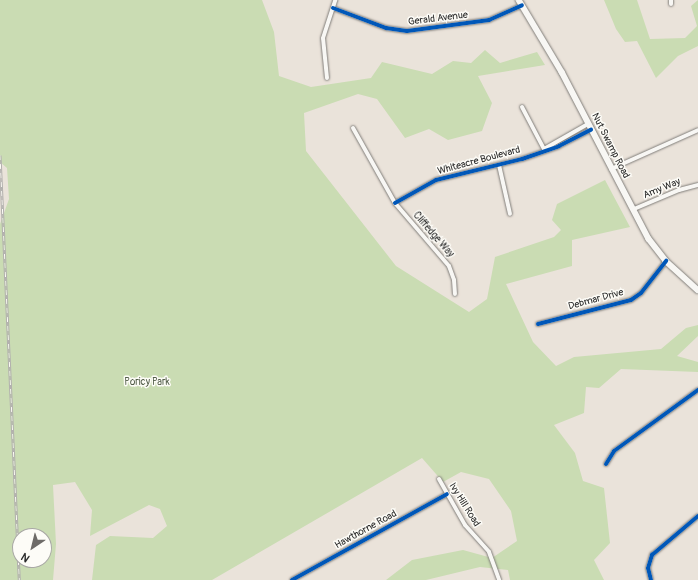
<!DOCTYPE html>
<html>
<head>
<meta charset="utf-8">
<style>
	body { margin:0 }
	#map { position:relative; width:698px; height:580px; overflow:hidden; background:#eae3da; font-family:Pangolin,sans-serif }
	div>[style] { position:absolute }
	.green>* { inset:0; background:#cadcb3 }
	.roads { filter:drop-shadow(0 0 1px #817e7a) drop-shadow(0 0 1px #817e7a) }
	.street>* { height:4px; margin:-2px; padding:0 2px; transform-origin:2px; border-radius:2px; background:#f8f7f4 }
	.secondary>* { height:5.5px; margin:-2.75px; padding:0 2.75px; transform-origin:2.75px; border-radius:2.75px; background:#f8f7f4 }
	.rail>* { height:3px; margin-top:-1.5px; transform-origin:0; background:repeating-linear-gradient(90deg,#fdfcf7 0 4.5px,#b2b0ae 0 9px); box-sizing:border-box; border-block:1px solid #b2b0ae }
	.cycleway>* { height:4px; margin:-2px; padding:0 2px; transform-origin:2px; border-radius:2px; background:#0057b8 }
	span { translate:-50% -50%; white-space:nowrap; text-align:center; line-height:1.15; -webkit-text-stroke:3px #fdfcf7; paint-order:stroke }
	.street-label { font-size:10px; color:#2b2b2b }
	.park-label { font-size:10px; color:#535e4a }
	.north { position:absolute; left:12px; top:528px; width:40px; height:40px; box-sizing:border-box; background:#fdfcf7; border:1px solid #a9a8a5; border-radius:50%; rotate:215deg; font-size:11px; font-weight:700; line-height:16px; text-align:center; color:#2b2b2b }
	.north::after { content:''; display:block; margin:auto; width:14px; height:18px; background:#6e6b68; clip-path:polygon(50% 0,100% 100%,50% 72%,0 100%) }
</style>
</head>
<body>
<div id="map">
	<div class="green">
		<div style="clip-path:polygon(evenodd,0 0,262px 0,274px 32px,279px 76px,311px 87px,371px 78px,382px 62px,432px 74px,453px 61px,471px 63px,485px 50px,500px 63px,537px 52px,545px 65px,478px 76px,492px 103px,482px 131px,448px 140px,429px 129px,405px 138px,377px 99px,358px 94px,304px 113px,306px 151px,396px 266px,469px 312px,487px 299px,495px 257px,554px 237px,561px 230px,552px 220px,557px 204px,605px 180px,630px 227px,572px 240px,572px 266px,506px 284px,533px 342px,556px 366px,574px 357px,661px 349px,686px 328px,698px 325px,698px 336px,677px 356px,698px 362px,698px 372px,621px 369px,599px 388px,586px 387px,584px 413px,554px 425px,575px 453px,583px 481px,604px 488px,610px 543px,594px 560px,604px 580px,510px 580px,508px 570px,480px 567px,426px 580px,386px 580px,412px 560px,463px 550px,492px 558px,517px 541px,511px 511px,489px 479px,461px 472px,443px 482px,422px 458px,212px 580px,92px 580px,96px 545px,110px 536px,153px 538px,167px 526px,160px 509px,149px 505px,90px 536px,92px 510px,75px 482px,53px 485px,56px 544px,53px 580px,0 580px,0 224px,9px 199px,7px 168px,0 162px,0 0,20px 536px,44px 536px,44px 560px,20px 560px,20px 536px)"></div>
		<div style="clip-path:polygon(604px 0,637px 0,650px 39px,685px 38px,697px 26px,691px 6px,698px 0,698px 46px,678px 56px,656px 78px,637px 41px,625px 42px,616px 29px)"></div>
	</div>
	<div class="roads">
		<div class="street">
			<div style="left:671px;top:0;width:4px;rotate:90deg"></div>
			<div style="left:333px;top:8px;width:57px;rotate:20.7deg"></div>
			<div style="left:386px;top:28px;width:21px;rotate:8deg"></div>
			<div style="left:407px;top:31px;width:83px;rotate:-7.6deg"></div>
			<div style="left:489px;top:20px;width:36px;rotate:-24deg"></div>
			<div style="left:327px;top:78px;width:40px;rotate:-95.7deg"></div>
			<div style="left:323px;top:38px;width:40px;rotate:-72deg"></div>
			<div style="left:522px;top:107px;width:47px;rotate:62.4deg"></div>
			<div style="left:353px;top:128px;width:86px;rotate:60.8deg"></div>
			<div style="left:395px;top:203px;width:83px;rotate:49.4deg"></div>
			<div style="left:449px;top:266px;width:15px;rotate:70deg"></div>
			<div style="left:454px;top:280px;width:14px;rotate:86deg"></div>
			<div style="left:544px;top:149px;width:51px;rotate:-29.6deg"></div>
			<div style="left:499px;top:165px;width:50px;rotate:77.3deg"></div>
			<div style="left:611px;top:169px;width:95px;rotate:-24.1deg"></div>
			<div style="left:395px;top:203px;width:47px;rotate:-29.3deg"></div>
			<div style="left:436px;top:180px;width:89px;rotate:-13.7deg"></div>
			<div style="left:522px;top:159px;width:39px;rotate:-19deg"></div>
			<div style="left:559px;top:146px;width:36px;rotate:-27deg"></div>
			<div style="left:634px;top:209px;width:49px;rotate:-22.9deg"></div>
			<div style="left:679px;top:190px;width:20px;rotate:-15deg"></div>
			<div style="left:538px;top:324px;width:96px;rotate:-14.5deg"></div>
			<div style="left:631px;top:300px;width:12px;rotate:-35deg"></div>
			<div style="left:641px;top:293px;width:41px;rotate:-52deg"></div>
			<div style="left:606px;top:464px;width:15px;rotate:-58deg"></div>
			<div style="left:614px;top:451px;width:104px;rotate:-36deg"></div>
			<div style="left:439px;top:479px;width:53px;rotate:60.5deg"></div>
			<div style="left:465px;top:525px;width:36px;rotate:48deg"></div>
			<div style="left:489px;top:552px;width:30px;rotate:70deg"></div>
			<div style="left:292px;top:580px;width:177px;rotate:-29deg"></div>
			<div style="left:651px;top:580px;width:12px;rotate:-104deg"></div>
			<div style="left:648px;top:568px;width:14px;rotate:-73deg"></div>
			<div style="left:652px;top:555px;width:60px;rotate:-40.3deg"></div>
		</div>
		<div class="secondary">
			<div style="left:519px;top:0;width:84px;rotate:59.2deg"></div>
			<div style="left:562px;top:72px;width:188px;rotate:62.5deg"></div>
			<div style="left:649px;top:239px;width:28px;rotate:52deg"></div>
			<div style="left:666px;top:261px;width:43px;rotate:42.2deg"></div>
		</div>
	</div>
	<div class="rail">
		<div style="left:0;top:155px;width:425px;rotate:87.4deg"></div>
	</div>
	<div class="cycleway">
		<div style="left:333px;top:8px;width:57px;rotate:20.7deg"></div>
		<div style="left:386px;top:28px;width:21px;rotate:8deg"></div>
		<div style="left:407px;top:31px;width:83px;rotate:-7.6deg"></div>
		<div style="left:489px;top:20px;width:36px;rotate:-24deg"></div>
		<div style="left:395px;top:203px;width:47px;rotate:-29.3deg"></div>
		<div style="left:436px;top:180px;width:89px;rotate:-13.7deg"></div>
		<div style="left:522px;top:159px;width:39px;rotate:-19deg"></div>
		<div style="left:559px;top:146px;width:36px;rotate:-27deg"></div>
		<div style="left:538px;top:324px;width:96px;rotate:-14.5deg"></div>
		<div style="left:631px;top:300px;width:12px;rotate:-35deg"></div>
		<div style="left:641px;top:293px;width:41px;rotate:-52deg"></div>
		<div style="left:606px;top:464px;width:15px;rotate:-58deg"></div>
		<div style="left:614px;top:451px;width:104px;rotate:-36deg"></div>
		<div style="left:292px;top:580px;width:177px;rotate:-29deg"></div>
		<div style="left:651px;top:580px;width:12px;rotate:-104deg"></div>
		<div style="left:648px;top:568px;width:14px;rotate:-73deg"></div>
		<div style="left:652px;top:555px;width:60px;rotate:-40.3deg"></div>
	</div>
	<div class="street-label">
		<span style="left:438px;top:19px;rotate:-7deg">Gerald Avenue</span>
		<span style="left:610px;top:146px;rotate:63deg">Nut Swamp Road</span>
		<span style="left:479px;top:161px;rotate:-15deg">Whiteacre Boulevard</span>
		<span style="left:662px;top:189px;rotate:-22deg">Amy Way</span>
		<span style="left:433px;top:235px;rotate:49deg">Cliffedge Way</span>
		<span style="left:596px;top:300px;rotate:-15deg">Debmar Drive</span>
		<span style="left:464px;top:505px;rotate:58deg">Ivy Hill Road</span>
		<span style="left:366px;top:530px;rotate:-29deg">Hawthorne Road</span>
	</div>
	<div class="park-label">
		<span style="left:147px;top:383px">Poricy Park</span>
	</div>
	<div class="north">N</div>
</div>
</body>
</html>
